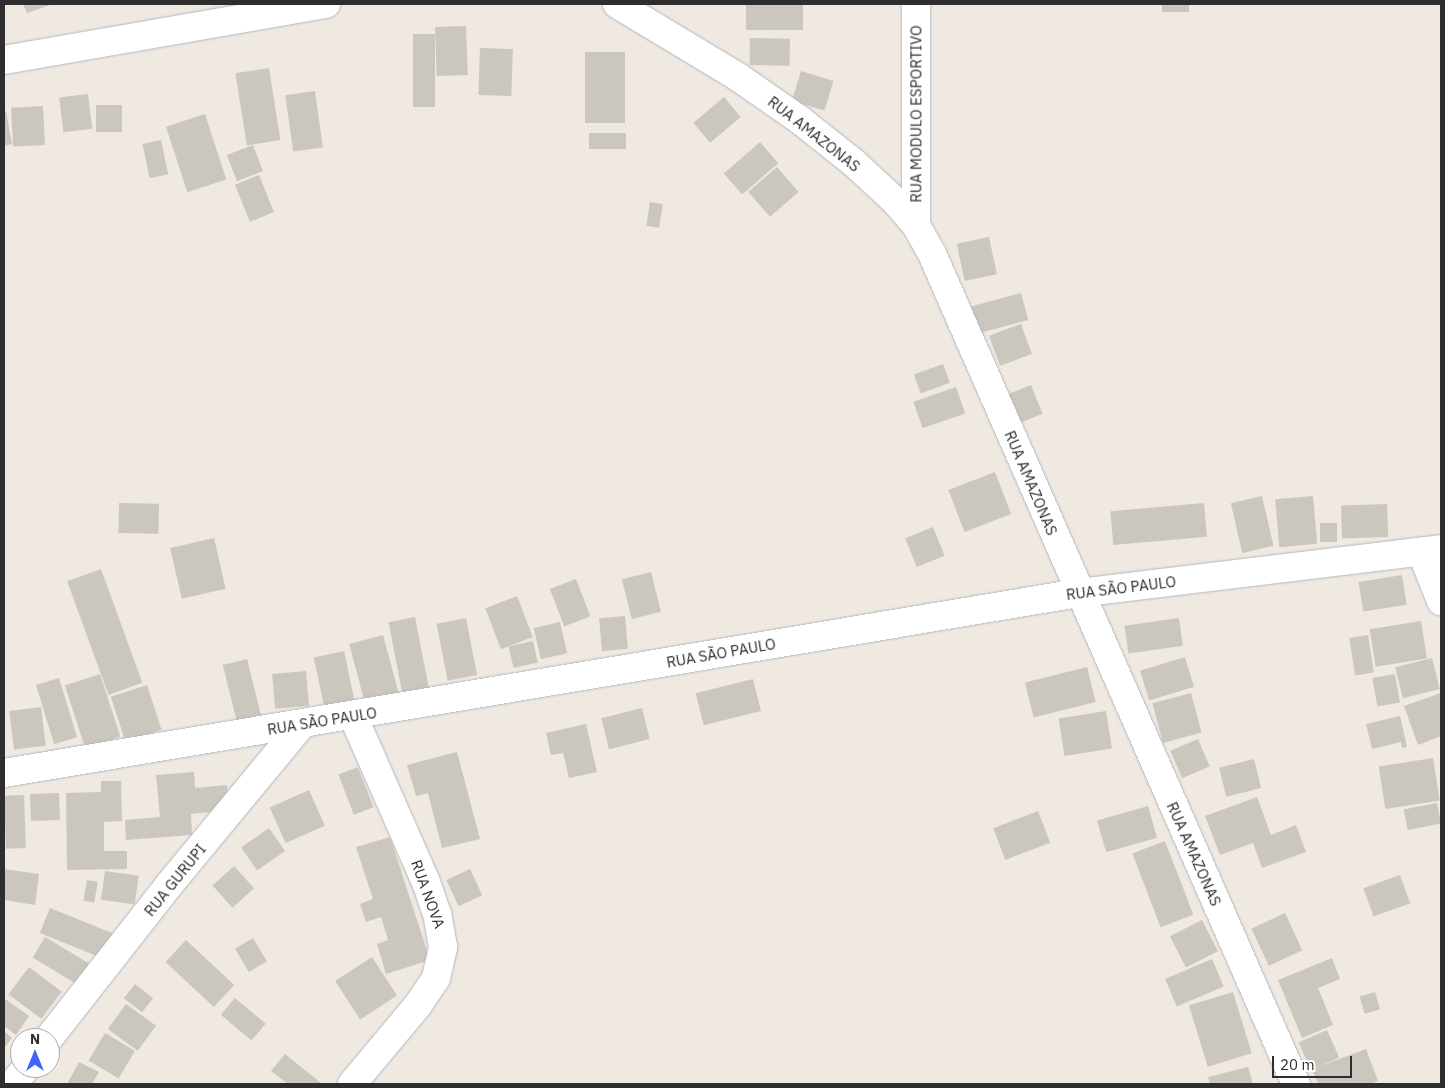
<!DOCTYPE html>
<html>
<head>
<meta charset="utf-8">
<style>
	body { margin:0 }
	#map { position:relative; width:1445px; height:1088px; overflow:hidden; background:#efe9e1; font-family:"IBM Plex Sans",sans-serif }
	div>[style] { position:absolute }
	.building>* { inset:0; background:#cbc7bf; transform-origin:0 0 }
	.roads { filter:drop-shadow(0 0 1px #b4b7c1) drop-shadow(0 0 1px #b4b7c1) }
	.minor>* { height:28px; margin:-14px; padding:0 14px; transform-origin:14px; border-radius:14px; background:#fff }
	span { translate:-50% -50%; white-space:nowrap; text-align:center; line-height:1.15; -webkit-text-stroke:5px #fff; paint-order:stroke }
	.street-label { font-size:15px; color:#2e2e2e }
	.frame { position:absolute; inset:0; border:5px solid #2e2e2e; pointer-events:none }
	.north { position:absolute; left:10px; top:1028px; width:50px; height:50px; box-sizing:border-box; background:#fff; border:1px solid #ababab; border-radius:50%; rotate:0deg; font-size:14px; font-weight:700; line-height:20px; text-align:center; color:#2e2e2e }
	.north::after { content:''; display:block; margin:auto; width:18px; height:22px; background:#4264fb; clip-path:polygon(50% 0,100% 100%,50% 72%,0 100%) }
	.scale { position:absolute; left:1272px; top:1056px; width:80px; height:22px; box-sizing:border-box; border:2px solid #2e2e2e; border-top:0; padding-left:6px; font-size:15px; line-height:18px; white-space:nowrap; color:#2e2e2e; -webkit-text-stroke:4px #fff; paint-order:stroke }
</style>
</head>
<body>
<div id="map">
	<div class="building">
		<div style="clip-path:polygon(23px 4px,53px 4px,27px 13px)"></div>
		<div style="left:746px;top:4px;width:57px;height:26px"></div>
		<div style="left:1162px;top:4px;width:27px;height:8px"></div>
		<div style="left:466px;top:26px;width:49px;height:31px;rotate:88deg"></div>
		<div style="left:413px;top:34px;width:22px;height:73px"></div>
		<div style="left:750px;top:38px;width:40px;height:27px;rotate:1deg"></div>
		<div style="left:480px;top:48px;width:33px;height:47px;rotate:2deg"></div>
		<div style="left:585px;top:52px;width:40px;height:71px"></div>
		<div style="left:269px;top:68px;width:73px;height:34px;rotate:81deg"></div>
		<div style="left:801px;top:71px;width:34px;height:31px;rotate:17deg"></div>
		<div style="left:315px;top:91px;width:57px;height:30px;rotate:82deg"></div>
		<div style="left:88px;top:94px;width:35px;height:29px;rotate:83deg"></div>
		<div style="left:724px;top:97px;width:26px;height:40px;rotate:50deg"></div>
		<div style="left:96px;top:105px;width:26px;height:27px"></div>
		<div style="left:43px;top:106px;width:39px;height:32px;rotate:87deg"></div>
		<div style="clip-path:polygon(4px 111px,6px 111px,12px 144px,4px 146px)"></div>
		<div style="left:205px;top:114px;width:69px;height:41px;rotate:72deg"></div>
		<div style="left:626px;top:133px;width:16px;height:37px;rotate:90deg"></div>
		<div style="left:161px;top:140px;width:35px;height:19px;rotate:78deg"></div>
		<div style="left:760px;top:142px;width:28px;height:48px;rotate:49deg"></div>
		<div style="left:253px;top:145px;width:28px;height:28px;rotate:69deg"></div>
		<div style="left:777px;top:167px;width:33px;height:38px;rotate:49deg"></div>
		<div style="left:259px;top:175px;width:40px;height:26px;rotate:68deg"></div>
		<div style="left:650px;top:202px;width:13px;height:24px;rotate:9deg"></div>
		<div style="left:989px;top:237px;width:38px;height:33px;rotate:78deg"></div>
		<div style="left:1021px;top:293px;width:28px;height:53px;rotate:75deg"></div>
		<div style="left:1021px;top:324px;width:32px;height:34px;rotate:70deg"></div>
		<div style="left:943px;top:364px;width:20px;height:31px;rotate:70deg"></div>
		<div style="left:1031px;top:385px;width:31px;height:25px;rotate:68deg"></div>
		<div style="left:956px;top:387px;width:28px;height:45px;rotate:71deg"></div>
		<div style="left:995px;top:472px;width:45px;height:50px;rotate:69deg"></div>
		<div style="left:1262px;top:496px;width:51px;height:32px;rotate:77deg"></div>
		<div style="left:1313px;top:496px;width:48px;height:38px;rotate:85deg"></div>
		<div style="left:119px;top:503px;width:40px;height:30px;rotate:1deg"></div>
		<div style="left:1204px;top:503px;width:34px;height:94px;rotate:85deg"></div>
		<div style="left:1387px;top:504px;width:33px;height:46px;rotate:88deg"></div>
		<div style="left:1320px;top:523px;width:17px;height:19px"></div>
		<div style="left:933px;top:527px;width:31px;height:30px;rotate:68deg"></div>
		<div style="left:214px;top:538px;width:52px;height:45px;rotate:77deg"></div>
		<div style="left:101px;top:569px;width:121px;height:36px;rotate:70deg"></div>
		<div style="left:651px;top:572px;width:41px;height:30px;rotate:76deg"></div>
		<div style="left:1402px;top:575px;width:30px;height:44px;rotate:81deg"></div>
		<div style="left:576px;top:579px;width:40px;height:28px;rotate:69deg"></div>
		<div style="left:517px;top:596px;width:44px;height:34px;rotate:69deg"></div>
		<div style="left:625px;top:616px;width:33px;height:26px;rotate:85deg"></div>
		<div style="left:415px;top:617px;width:76px;height:27px;rotate:79deg"></div>
		<div style="left:466px;top:618px;width:58px;height:30px;rotate:79deg"></div>
		<div style="left:1179px;top:618px;width:28px;height:55px;rotate:82deg"></div>
		<div style="left:1421px;top:621px;width:38px;height:52px;rotate:81deg"></div>
		<div style="left:560px;top:622px;width:32px;height:27px;rotate:77deg"></div>
		<div style="left:383px;top:635px;width:63px;height:35px;rotate:75deg"></div>
		<div style="left:1368px;top:635px;width:38px;height:19px;rotate:81deg"></div>
		<div style="left:533px;top:641px;width:22px;height:25px;rotate:77deg"></div>
		<div style="left:344px;top:651px;width:50px;height:31px;rotate:78deg"></div>
		<div style="left:1185px;top:657px;width:31px;height:47px;rotate:73deg"></div>
		<div style="left:1432px;top:658px;width:32px;height:38px;rotate:76deg"></div>
		<div style="left:247px;top:659px;width:58px;height:25px;rotate:76deg"></div>
		<div style="left:1087px;top:667px;width:36px;height:64px;rotate:76deg"></div>
		<div style="left:306px;top:671px;width:35px;height:34px;rotate:85deg"></div>
		<div style="left:100px;top:674px;width:66px;height:37px;rotate:72deg"></div>
		<div style="left:1395px;top:674px;width:29px;height:23px;rotate:80deg"></div>
		<div style="left:59px;top:678px;width:62px;height:24px;rotate:73deg"></div>
		<div style="left:753px;top:679px;width:33px;height:59px;rotate:76deg"></div>
		<div style="left:147px;top:685px;width:47px;height:38px;rotate:72deg"></div>
		<div style="left:1191px;top:693px;width:41px;height:40px;rotate:75deg"></div>
		<div style="clip-path:polygon(1441px 693px,1441px 736px,1418px 745px,1404px 706px)"></div>
		<div style="left:41px;top:707px;width:39px;height:32px;rotate:83deg"></div>
		<div style="left:642px;top:708px;width:32px;height:42px;rotate:76deg"></div>
		<div style="left:1106px;top:711px;width:38px;height:48px;rotate:81deg"></div>
		<div style="clip-path:polygon(1400px 716px,1407px 747px,1402px 748px,1401px 742px,1372px 749px,1366px 724px)"></div>
		<div style="clip-path:polygon(586px 724px,597px 772px,569px 778px,563px 753px,551px 755px,546px 733px)"></div>
		<div style="left:1198px;top:739px;width:30px;height:30px;rotate:67deg"></div>
		<div style="clip-path:polygon(457px 752px,480px 839px,442px 848px,428px 793px,416px 796px,407px 765px)"></div>
		<div style="left:1433px;top:758px;width:43px;height:55px;rotate:81deg"></div>
		<div style="left:1254px;top:759px;width:30px;height:36px;rotate:76deg"></div>
		<div style="left:358px;top:767px;width:43px;height:21px;rotate:69deg"></div>
		<div style="clip-path:polygon(194px 772px,195px 788px,227px 785px,229px 810px,191px 814px,192px 835px,126px 840px,125px 820px,160px 817px,156px 775px)"></div>
		<div style="clip-path:polygon(101px 781px,121px 781px,122px 821px,104px 822px,104px 851px,127px 851px,127px 869px,67px 870px,66px 793px,101px 792px)"></div>
		<div style="left:309px;top:790px;width:39px;height:43px;rotate:66deg"></div>
		<div style="left:59px;top:793px;width:27px;height:29px;rotate:88deg"></div>
		<div style="left:24px;top:795px;width:53px;height:20px;rotate:88deg"></div>
		<div style="clip-path:polygon(1257px 797px,1271px 835px,1296px 825px,1306px 852px,1262px 868px,1253px 843px,1220px 855px,1205px 816px)"></div>
		<div style="left:1437px;top:803px;width:21px;height:34px;rotate:79deg"></div>
		<div style="left:1148px;top:806px;width:33px;height:53px;rotate:74deg"></div>
		<div style="left:1038px;top:811px;width:34px;height:48px;rotate:69deg"></div>
		<div style="left:269px;top:828px;width:28px;height:34px;rotate:55deg"></div>
		<div style="clip-path:polygon(390px 837px,430px 960px,386px 974px,377px 944px,388px 940px,381px 917px,366px 922px,360px 904px,373px 899px,356px 847px)"></div>
		<div style="left:1165px;top:841px;width:79px;height:35px;rotate:69deg"></div>
		<div style="left:234px;top:866px;width:30px;height:29px;rotate:48deg"></div>
		<div style="clip-path:polygon(4px 869px,39px 874px,35px 905px,4px 900px)"></div>
		<div style="left:470px;top:869px;width:29px;height:26px;rotate:65deg"></div>
		<div style="left:105px;top:871px;width:34px;height:29px;rotate:8deg"></div>
		<div style="left:1400px;top:875px;width:30px;height:39px;rotate:70deg"></div>
		<div style="left:87px;top:880px;width:11px;height:21px;rotate:10deg"></div>
		<div style="left:50px;top:908px;width:71px;height:27px;rotate:22deg"></div>
		<div style="left:1285px;top:913px;width:41px;height:37px;rotate:65deg"></div>
		<div style="left:1202px;top:920px;width:35px;height:36px;rotate:63deg"></div>
		<div style="left:45px;top:937px;width:55px;height:24px;rotate:31deg"></div>
		<div style="left:253px;top:938px;width:27px;height:21px;rotate:59deg"></div>
		<div style="left:186px;top:940px;width:66px;height:30px;rotate:43deg"></div>
		<div style="left:372px;top:957px;width:46px;height:44px;rotate:57deg"></div>
		<div style="clip-path:polygon(1332px 958px,1340px 979px,1318px 988px,1333px 1025px,1302px 1038px,1278px 980px)"></div>
		<div style="left:1212px;top:959px;width:30px;height:51px;rotate:67deg"></div>
		<div style="left:29px;top:967px;width:41px;height:34px;rotate:37deg"></div>
		<div style="left:135px;top:984px;width:23px;height:18px;rotate:38deg"></div>
		<div style="left:1233px;top:992px;width:64px;height:46px;rotate:73deg"></div>
		<div style="left:1375px;top:992px;width:18px;height:16px;rotate:74deg"></div>
		<div style="clip-path:polygon(4px 998px,29px 1016px,16px 1035px,4px 1026px)"></div>
		<div style="left:235px;top:998px;width:40px;height:22px;rotate:40deg"></div>
		<div style="left:126px;top:1004px;width:37px;height:31px;rotate:36deg"></div>
		<div style="left:1327px;top:1030px;width:30px;height:31px;rotate:66deg"></div>
		<div style="clip-path:polygon(4px 1031px,12px 1038px,4px 1048px)"></div>
		<div style="left:105px;top:1033px;width:35px;height:32px;rotate:31deg"></div>
		<div style="clip-path:polygon(1366px 1049px,1378px 1081px,1370px 1084px,1318px 1084px,1312px 1069px)"></div>
		<div style="clip-path:polygon(285px 1054px,321px 1083px,320px 1084px,288px 1084px,271px 1071px)"></div>
		<div style="clip-path:polygon(79px 1062px,99px 1072px,92px 1084px,67px 1084px)"></div>
		<div style="clip-path:polygon(1248px 1067px,1253px 1084px,1210px 1084px,1208px 1077px)"></div>
	</div>
	<div class="roads">
		<div class="minor">
			<div style="left:617px;top:4px;width:141px;rotate:31.1deg"></div>
			<div style="left:738px;top:77px;width:75px;rotate:34.7deg"></div>
			<div style="left:800px;top:120px;width:69px;rotate:38.5deg"></div>
			<div style="left:854px;top:163px;width:56px;rotate:42.8deg"></div>
			<div style="left:895px;top:201px;width:32px;rotate:49deg"></div>
			<div style="left:916px;top:225px;width:35px;rotate:61deg"></div>
			<div style="left:933px;top:256px;width:904px;rotate:66.33deg"></div>
			<div style="left:916px;top:4px;width:221px;rotate:90deg"></div>
			<div style="left:4px;top:60px;width:327px;rotate:-9.9deg"></div>
			<div style="left:1422px;top:553px;width:52px;rotate:68.4deg"></div>
			<div style="left:4px;top:773px;width:1090px;rotate:-9.51deg"></div>
			<div style="left:1079px;top:593px;width:365px;rotate:-6.9deg"></div>
			<div style="left:49px;top:1038px;width:194px;rotate:-51.9deg"></div>
			<div style="left:169px;top:885px;width:209px;rotate:-50.4deg"></div>
			<div style="left:13px;top:1084px;width:21px;rotate:-51deg"></div>
			<div style="left:352px;top:1084px;width:103px;rotate:-50.1deg"></div>
			<div style="left:418px;top:1005px;width:32px;rotate:-56deg"></div>
			<div style="left:436px;top:978px;width:32px;rotate:-77deg"></div>
			<div style="left:443px;top:947px;width:34px;rotate:-100deg"></div>
			<div style="left:437px;top:914px;width:36px;rotate:-109deg"></div>
			<div style="left:425px;top:880px;width:179px;rotate:-113.7deg"></div>
		</div>
	</div>
	<div class="street-label">
		<span style="left:916px;top:114px;rotate:-90deg">RUA MODULO ESPORTIVO</span>
		<span style="left:814px;top:134px;rotate:38deg">RUA AMAZONAS</span>
		<span style="left:1031px;top:483px;rotate:67deg">RUA AMAZONAS</span>
		<span style="left:1121px;top:588px;rotate:-7deg">RUA SÃO PAULO</span>
		<span style="left:721px;top:653px;rotate:-10deg">RUA SÃO PAULO</span>
		<span style="left:322px;top:721px;rotate:-9deg">RUA SÃO PAULO</span>
		<span style="left:1194px;top:854px;rotate:66deg">RUA AMAZONAS</span>
		<span style="left:175px;top:880px;rotate:-51deg">RUA GURUPI</span>
		<span style="left:428px;top:894px;rotate:70deg">RUA NOVA</span>
	</div>
	<div class="frame"></div>
	<div class="north">N</div>
	<div class="scale">20 m</div>
</div>
</body>
</html>
